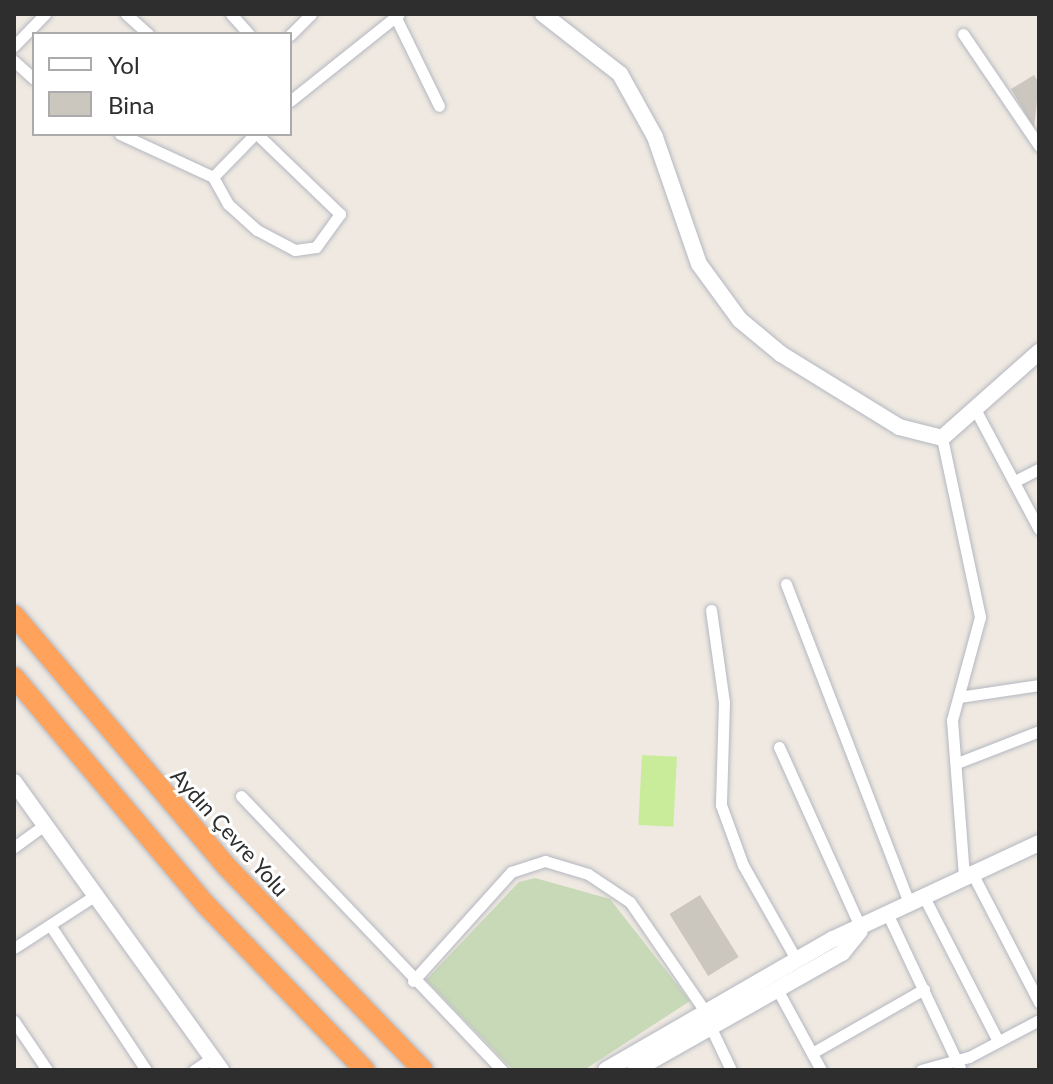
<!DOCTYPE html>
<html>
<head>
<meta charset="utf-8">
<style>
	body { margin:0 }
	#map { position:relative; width:1053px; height:1084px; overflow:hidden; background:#efe9e1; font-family:Lato,sans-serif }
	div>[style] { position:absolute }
	.cemetery>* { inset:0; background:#c8d9b8 }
	.pitch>* { inset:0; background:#c9ec9a; transform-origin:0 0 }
	.building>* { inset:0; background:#cbc7bf; transform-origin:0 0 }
	.roads { filter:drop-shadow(0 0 2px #b4b7c1) drop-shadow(0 0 2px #b4b7c1) }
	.street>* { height:11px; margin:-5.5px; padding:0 5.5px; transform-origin:5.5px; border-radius:5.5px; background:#fff }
	.secondary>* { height:16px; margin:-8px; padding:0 8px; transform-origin:8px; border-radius:8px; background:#fff }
	.highway>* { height:20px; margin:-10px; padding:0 10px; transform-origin:10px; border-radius:10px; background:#ffa35c }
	span { translate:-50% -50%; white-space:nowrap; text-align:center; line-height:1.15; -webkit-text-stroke:6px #fff; paint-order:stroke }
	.street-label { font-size:22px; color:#2e2e2e }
	.frame { position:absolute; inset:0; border:16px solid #2e2e2e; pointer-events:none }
	.legend { position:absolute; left:32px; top:32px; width:260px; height:104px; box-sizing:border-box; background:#fff; border:2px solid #ababab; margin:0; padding:10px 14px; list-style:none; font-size:24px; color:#2e2e2e }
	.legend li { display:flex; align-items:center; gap:16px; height:40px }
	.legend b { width:40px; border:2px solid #ababab }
</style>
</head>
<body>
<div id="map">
	<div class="cemetery">
		<div style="clip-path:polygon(535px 878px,610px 899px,690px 1001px,584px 1070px,513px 1070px,426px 980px,519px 882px)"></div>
	</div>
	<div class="pitch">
		<div style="left:642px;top:755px;width:35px;height:70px;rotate:3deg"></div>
	</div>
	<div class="building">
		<div style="clip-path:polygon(1034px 75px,1039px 83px,1034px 128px,1011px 89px)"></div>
		<div style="left:700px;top:895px;width:73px;height:36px;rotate:58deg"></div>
	</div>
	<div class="roads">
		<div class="street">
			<div style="left:126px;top:14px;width:30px;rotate:42deg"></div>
			<div style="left:231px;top:14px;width:27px;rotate:48deg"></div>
			<div style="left:395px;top:16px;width:100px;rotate:63.9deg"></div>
			<div style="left:963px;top:34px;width:135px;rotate:55.8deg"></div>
			<div style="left:290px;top:35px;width:30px;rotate:-45deg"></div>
			<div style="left:14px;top:46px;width:45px;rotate:-45.9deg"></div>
			<div style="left:14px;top:61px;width:27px;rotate:42deg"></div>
			<div style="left:290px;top:101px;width:139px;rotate:-38.6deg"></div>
			<div style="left:120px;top:134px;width:102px;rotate:24.8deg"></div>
			<div style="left:255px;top:134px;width:60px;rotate:134.3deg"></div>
			<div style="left:213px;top:177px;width:31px;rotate:61deg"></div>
			<div style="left:228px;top:204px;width:39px;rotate:42deg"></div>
			<div style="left:257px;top:230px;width:43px;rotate:27.8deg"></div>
			<div style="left:295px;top:250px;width:21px;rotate:-8deg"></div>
			<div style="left:316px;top:247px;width:41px;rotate:-54deg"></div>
			<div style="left:340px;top:214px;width:115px;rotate:-136.1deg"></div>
			<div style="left:974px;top:407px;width:138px;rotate:62deg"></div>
			<div style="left:942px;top:438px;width:183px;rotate:78deg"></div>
			<div style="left:980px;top:617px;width:107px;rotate:105.2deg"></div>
			<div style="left:952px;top:720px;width:155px;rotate:85.6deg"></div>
			<div style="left:1019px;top:479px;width:22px;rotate:-27deg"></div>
			<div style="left:786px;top:584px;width:342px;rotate:68.9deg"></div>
			<div style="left:711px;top:610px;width:93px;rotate:82deg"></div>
			<div style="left:724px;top:702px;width:103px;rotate:91.7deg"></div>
			<div style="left:721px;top:805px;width:64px;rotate:69.9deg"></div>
			<div style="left:743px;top:865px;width:108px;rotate:60.6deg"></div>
			<div style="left:959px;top:697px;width:81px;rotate:-8.5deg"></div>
			<div style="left:779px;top:747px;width:200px;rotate:65.7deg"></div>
			<div style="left:957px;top:763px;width:88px;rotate:-21.3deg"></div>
			<div style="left:241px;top:796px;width:378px;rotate:46.4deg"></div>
			<div style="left:14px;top:847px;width:39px;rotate:-36deg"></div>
			<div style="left:971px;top:871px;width:148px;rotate:62.6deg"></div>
			<div style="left:923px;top:895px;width:164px;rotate:62.8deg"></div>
			<div style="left:888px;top:915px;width:171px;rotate:64.8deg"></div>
			<div style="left:50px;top:925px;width:174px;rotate:56.5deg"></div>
			<div style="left:14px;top:948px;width:99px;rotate:-33deg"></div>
			<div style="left:413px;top:981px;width:147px;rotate:-48deg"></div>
			<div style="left:511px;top:872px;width:36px;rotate:-18deg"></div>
			<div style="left:545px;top:861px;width:45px;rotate:16.8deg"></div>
			<div style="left:588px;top:874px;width:50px;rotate:33.7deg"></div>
			<div style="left:630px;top:902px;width:132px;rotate:55.5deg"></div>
			<div style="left:777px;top:989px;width:92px;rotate:61.5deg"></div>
			<div style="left:14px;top:1021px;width:59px;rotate:56deg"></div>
			<div style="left:710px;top:1026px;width:49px;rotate:64.5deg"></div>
			<div style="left:812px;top:1053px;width:129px;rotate:-29.7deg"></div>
			<div style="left:194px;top:1070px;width:22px;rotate:-34deg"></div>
			<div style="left:921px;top:1070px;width:50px;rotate:-15.2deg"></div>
			<div style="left:969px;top:1057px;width:79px;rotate:-27.9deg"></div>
		</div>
		<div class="secondary">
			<div style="left:543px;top:14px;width:98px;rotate:37.9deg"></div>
			<div style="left:620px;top:74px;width:72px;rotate:60.9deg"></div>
			<div style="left:655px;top:137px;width:134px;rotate:70.9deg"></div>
			<div style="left:699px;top:264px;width:69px;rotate:53.8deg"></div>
			<div style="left:740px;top:320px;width:53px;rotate:39.7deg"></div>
			<div style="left:781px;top:354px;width:139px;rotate:31.7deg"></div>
			<div style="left:899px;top:427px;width:44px;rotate:14.3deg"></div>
			<div style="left:942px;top:438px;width:130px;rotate:-41.6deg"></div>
			<div style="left:14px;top:782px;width:355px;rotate:54.3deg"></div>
			<div style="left:606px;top:1070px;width:262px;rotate:-30deg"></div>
			<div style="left:833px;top:939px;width:227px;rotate:-25deg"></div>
			<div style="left:635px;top:1070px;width:238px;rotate:-29.5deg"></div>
			<div style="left:842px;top:953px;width:28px;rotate:-51deg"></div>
		</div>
		<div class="highway">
			<div style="left:14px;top:615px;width:330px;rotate:49.8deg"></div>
			<div style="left:227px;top:867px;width:282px;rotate:46deg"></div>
			<div style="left:14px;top:677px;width:299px;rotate:49.9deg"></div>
			<div style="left:207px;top:906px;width:228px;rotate:46.1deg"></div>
		</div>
	</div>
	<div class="street-label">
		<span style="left:230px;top:832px;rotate:48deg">Aydın Çevre Yolu</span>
	</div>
	<div class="frame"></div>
	<ul class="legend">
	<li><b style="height:10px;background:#fff"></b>Yol</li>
	<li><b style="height:22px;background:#cbc7bf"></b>Bina</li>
	</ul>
</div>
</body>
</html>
